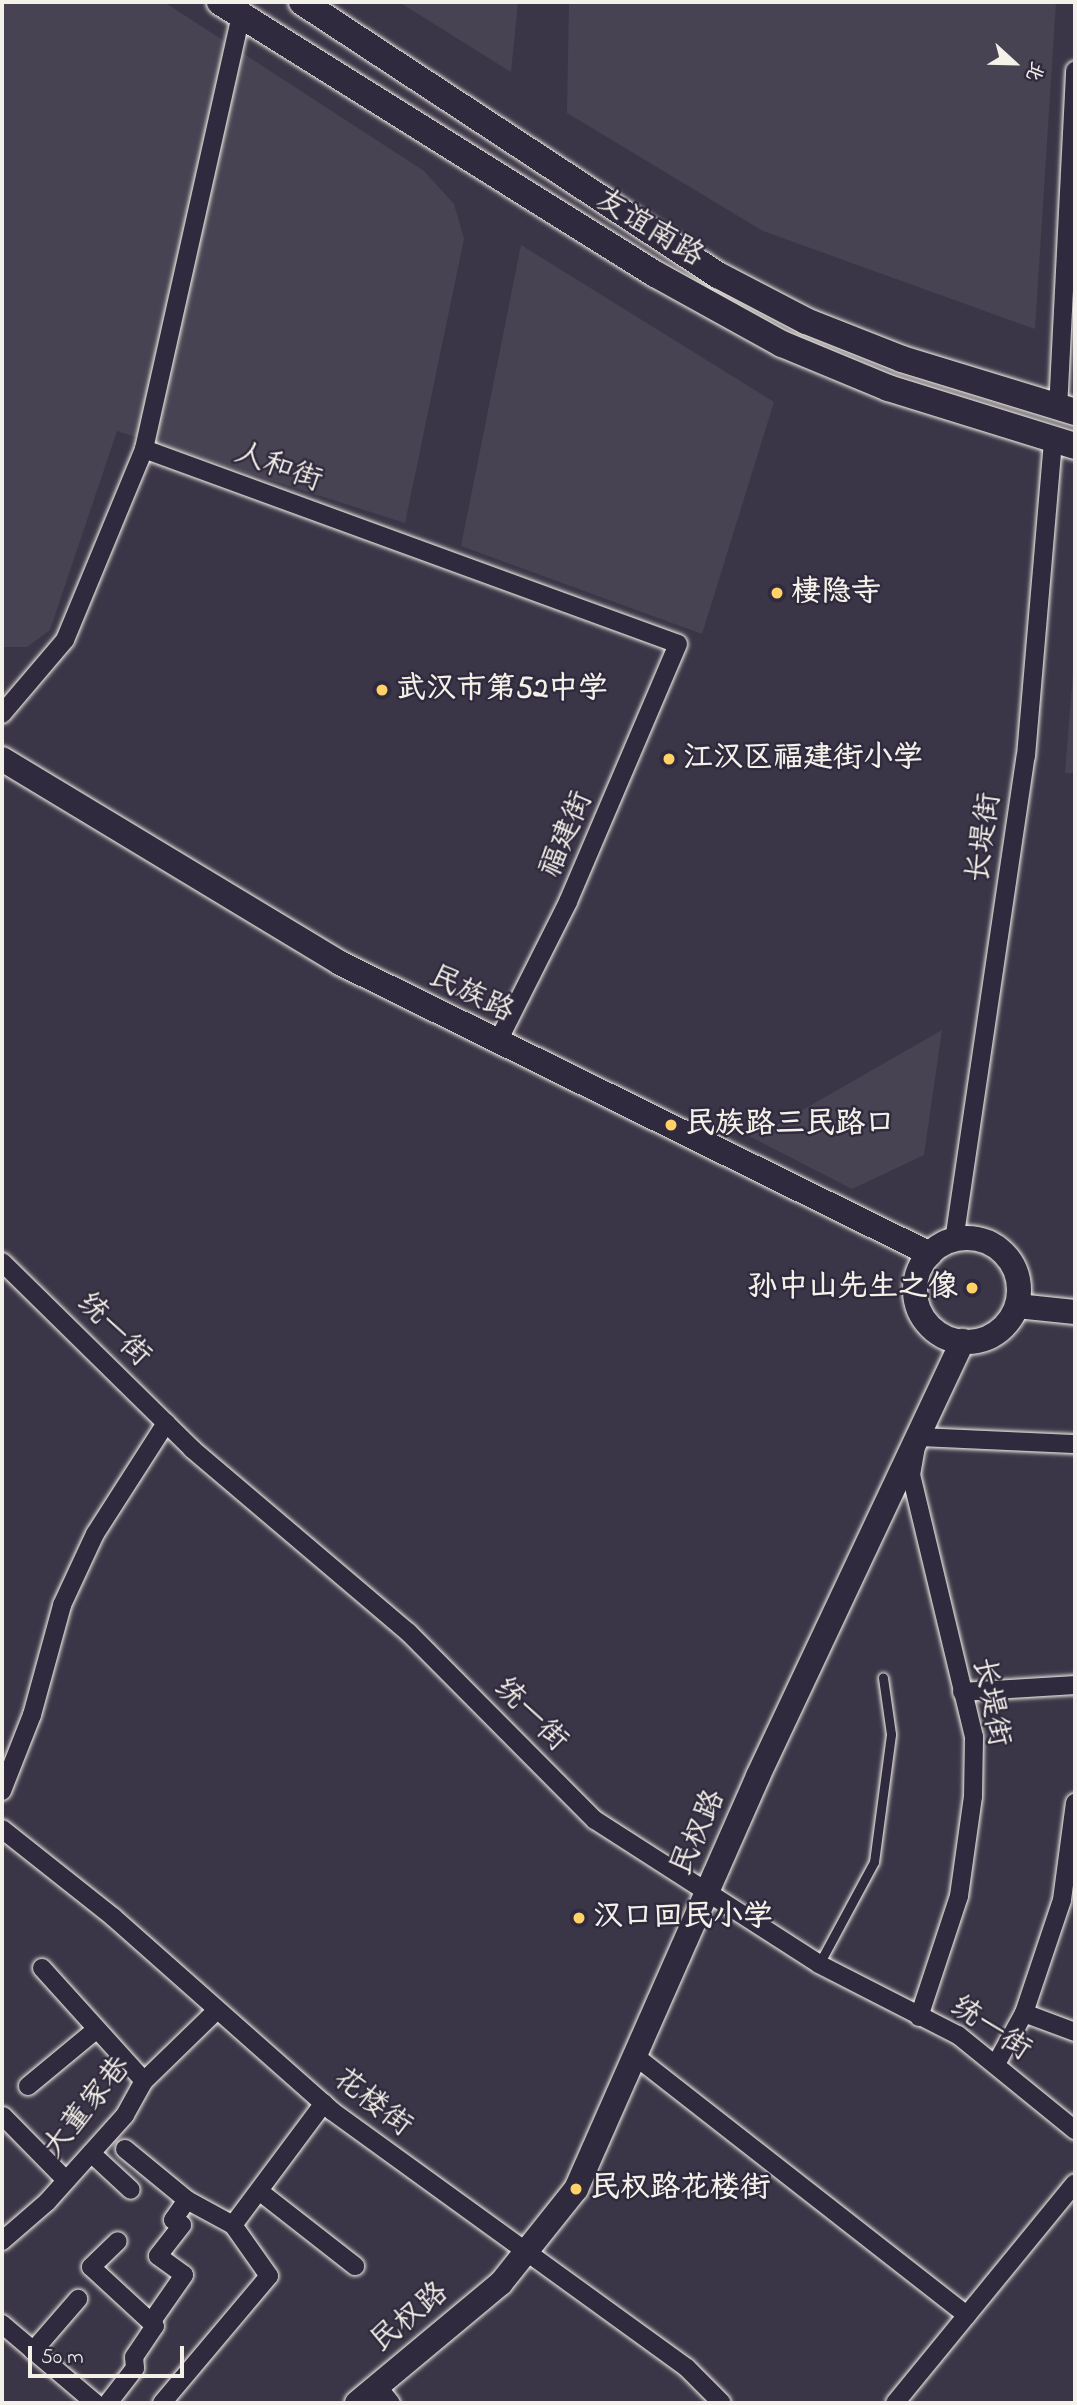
<!DOCTYPE html>
<html>
<head>
<meta charset="utf-8">
<style>
	body { margin:0 }
	#map { position:relative; width:1077px; height:2405px; overflow:hidden; background:#3b3647; font-family:"Indie Flower","LXGW WenKai TC",sans-serif }
	div>[style] { position:absolute }
	.built>* { inset:0; background:#484352 }
	.roads { filter:drop-shadow(0 0 2px #f4f1e8) drop-shadow(0 0 2px #f4f1e8) }
	.lane>* { height:9px; margin:-4.5px; padding:0 4.5px; transform-origin:4.5px; border-radius:4.5px; background:#2f2a3d }
	.street>* { height:18px; margin:-9px; padding:0 9px; transform-origin:9px; border-radius:9px; background:#2f2a3d }
	.secondary>* { height:24px; margin:-12px; padding:0 12px; transform-origin:12px; border-radius:12px; background:#2f2a3d }
	.secondary>.ring { margin:-12px; padding:0; box-sizing:content-box; background:none; border:24px solid #2f2a3d; border-radius:50% }
	.primary>* { height:26px; margin:-13px; padding:0 13px; transform-origin:13px; border-radius:13px; background:#2f2a3d }
	.dots>* { width:19px; height:19px; translate:-50% -50%; box-sizing:border-box; border:4px solid #2f2a3d; border-radius:50% }
	span { translate:-50% -50%; white-space:nowrap; text-align:center; line-height:1.15; -webkit-text-stroke:5px #2f2a3d; paint-order:stroke }
	.street-label { font-size:30px; color:#f4f1e8 }
	.poi-label { font-size:30px; color:#f4f1e8; font-weight:700 }
	.left { translate:0 -50%; text-align:left }
	.right { translate:-100% -50%; text-align:right }
	.frame { position:absolute; inset:0; border:4px solid #f4f1e8; pointer-events:none }
	.north { position:absolute; left:979px; top:28px; width:70px; height:70px; -webkit-text-stroke:5px #2f2a3d; paint-order:stroke; rotate:112deg; font-size:19px; font-weight:700; line-height:28px; text-align:center; color:#f4f1e8 }
	.north::after { content:''; display:block; margin:auto; width:24px; height:32px; background:#f4f1e8; clip-path:polygon(50% 0,100% 100%,50% 72%,0 100%) }
	.scale { position:absolute; left:28px; top:2346px; width:156px; height:32px; box-sizing:border-box; border:4px solid #f4f1e8; border-top:0; padding-left:9px; font-size:21px; line-height:24px; white-space:nowrap; color:#f4f1e8; -webkit-text-stroke:5px #2f2a3d; paint-order:stroke }
</style>
</head>
<body>
<div id="map">
	<div class="built">
		<div style="clip-path:polygon(2px 2px,164px 2px,424px 171px,454px 204px,464px 239px,405px 523px,117px 431px,50px 630px,27px 647px,2px 647px)"></div>
		<div style="clip-path:polygon(399px 2px,518px 2px,511px 72px)"></div>
		<div style="clip-path:polygon(569px 2px,1056px 2px,1035px 329px,763px 231px,567px 113px)"></div>
		<div style="clip-path:polygon(521px 245px,774px 402px,702px 634px,461px 546px)"></div>
		<div style="clip-path:polygon(1074px 660px,1075px 660px,1075px 773px,1065px 773px)"></div>
		<div style="clip-path:polygon(942px 1030px,924px 1155px,852px 1189px,741px 1132px,773px 1127px)"></div>
	</div>
	<div class="roads">
		<div class="lane">
			<div style="left:819px;top:1964px;width:116px;rotate:-61.7deg"></div>
			<div style="left:874px;top:1862px;width:129px;rotate:-82.4deg"></div>
			<div style="left:891px;top:1734px;width:57px;rotate:-98.1deg"></div>
		</div>
		<div class="street">
			<div style="left:1058px;top:409px;width:339px;rotate:-87.1deg"></div>
			<div style="left:144px;top:449px;width:445px;rotate:-77.4deg"></div>
			<div style="left:2px;top:714px;width:97px;rotate:-49.6deg"></div>
			<div style="left:65px;top:640px;width:207px;rotate:-67.5deg"></div>
			<div style="left:144px;top:449px;width:568px;rotate:20.06deg"></div>
			<div style="left:678px;top:644px;width:280px;rotate:113.1deg"></div>
			<div style="left:568px;top:902px;width:158px;rotate:116.7deg"></div>
			<div style="left:954px;top:1241px;width:490px;rotate:-81.6deg"></div>
			<div style="left:1026px;top:756px;width:315px;rotate:-85.1deg"></div>
			<div style="left:2px;top:1262px;width:267px;rotate:44.5deg"></div>
			<div style="left:192px;top:1449px;width:283px;rotate:40.3deg"></div>
			<div style="left:408px;top:1632px;width:265px;rotate:45.2deg"></div>
			<div style="left:595px;top:1820px;width:266px;rotate:32.7deg"></div>
			<div style="left:819px;top:1964px;width:156px;rotate:27.1deg"></div>
			<div style="left:958px;top:2035px;width:151px;rotate:39.1deg"></div>
			<div style="left:962px;top:1692px;width:113px;rotate:-3.5deg"></div>
			<div style="left:2px;top:1791px;width:82px;rotate:-68.5deg"></div>
			<div style="left:32px;top:1715px;width:114px;rotate:-74.7deg"></div>
			<div style="left:62px;top:1605px;width:78px;rotate:-65.1deg"></div>
			<div style="left:95px;top:1534px;width:132px;rotate:-57.4deg"></div>
			<div style="left:2px;top:1829px;width:142px;rotate:38.4deg"></div>
			<div style="left:113px;top:1917px;width:293px;rotate:41.5deg"></div>
			<div style="left:332px;top:2111px;width:438px;rotate:35.9deg"></div>
			<div style="left:687px;top:2368px;width:49px;rotate:45deg"></div>
			<div style="left:42px;top:1968px;width:152px;rotate:47.9deg"></div>
			<div style="left:1024px;top:2013px;width:54px;rotate:20.4deg"></div>
			<div style="left:919px;top:2017px;width:127px;rotate:-71.7deg"></div>
			<div style="left:959px;top:1896px;width:101px;rotate:-82deg"></div>
			<div style="left:973px;top:1796px;width:59px;rotate:-89deg"></div>
			<div style="left:974px;top:1737px;width:269px;rotate:-103.5deg"></div>
			<div style="left:911px;top:1475px;width:39px;rotate:-80deg"></div>
			<div style="left:918px;top:1437px;width:157px;rotate:2.6deg"></div>
			<div style="left:635px;top:2056px;width:421px;rotate:38deg"></div>
			<div style="left:996px;top:2064px;width:58px;rotate:-61.2deg"></div>
			<div style="left:1024px;top:2013px;width:119px;rotate:-71.4deg"></div>
			<div style="left:1062px;top:1900px;width:98px;rotate:-82.4deg"></div>
			<div style="left:28px;top:2086px;width:89px;rotate:-39.6deg"></div>
			<div style="left:3px;top:2116px;width:90px;rotate:45.5deg"></div>
			<div style="left:125px;top:2149px;width:80px;rotate:39.4deg"></div>
			<div style="left:187px;top:2200px;width:24px;rotate:125deg"></div>
			<div style="left:173px;top:2220px;width:10px;rotate:29deg"></div>
			<div style="left:182px;top:2225px;width:39px;rotate:128deg"></div>
			<div style="left:158px;top:2256px;width:32px;rotate:36deg"></div>
			<div style="left:184px;top:2275px;width:56px;rotate:124.8deg"></div>
			<div style="left:91px;top:2153px;width:54px;rotate:42.8deg"></div>
			<div style="left:259px;top:2191px;width:122px;rotate:38deg"></div>
			<div style="left:187px;top:2200px;width:52px;rotate:28.5deg"></div>
			<div style="left:2px;top:2241px;width:60px;rotate:-40.9deg"></div>
			<div style="left:47px;top:2202px;width:117px;rotate:-48.1deg"></div>
			<div style="left:125px;top:2115px;width:39px;rotate:-61deg"></div>
			<div style="left:144px;top:2081px;width:102px;rotate:-44.2deg"></div>
			<div style="left:2px;top:2324px;width:122px;rotate:40.3deg"></div>
			<div style="left:33px;top:2351px;width:69px;rotate:-49.1deg"></div>
			<div style="left:377px;top:2386px;width:22px;rotate:51deg"></div>
			<div style="left:108px;top:2403px;width:44px;rotate:-52.4deg"></div>
			<div style="left:135px;top:2368px;width:11px;rotate:-95deg"></div>
			<div style="left:134px;top:2357px;width:37px;rotate:-56deg"></div>
			<div style="left:155px;top:2326px;width:87px;rotate:-137.3deg"></div>
			<div style="left:91px;top:2267px;width:37px;rotate:-44deg"></div>
			<div style="left:162px;top:2403px;width:166px;rotate:-49.9deg"></div>
			<div style="left:269px;top:2276px;width:62px;rotate:-125.2deg"></div>
			<div style="left:233px;top:2225px;width:152px;rotate:-53.3deg"></div>
			<div style="left:895px;top:2403px;width:284px;rotate:-50.7deg"></div>
		</div>
		<div class="secondary">
			<div style="left:2px;top:759px;width:395px;rotate:31.1deg"></div>
			<div style="left:340px;top:963px;width:658px;rotate:26.25deg"></div>
			<div class="ring" style="left:915px;top:1238px;width:80px;height:80px"></div>
			<div style="left:1017px;top:1306px;width:58px;rotate:5.9deg"></div>
			<div style="left:357px;top:2403px;width:187px;rotate:-39.8deg"></div>
			<div style="left:501px;top:2283px;width:120px;rotate:-51.4deg"></div>
			<div style="left:576px;top:2189px;width:451px;rotate:-66.2deg"></div>
			<div style="left:758px;top:1776px;width:481px;rotate:-64.8deg"></div>
		</div>
		<div class="primary">
			<div style="left:220px;top:2px;width:513px;rotate:32.02deg"></div>
			<div style="left:655px;top:274px;width:145px;rotate:28.9deg"></div>
			<div style="left:782px;top:344px;width:115px;rotate:22.5deg"></div>
			<div style="left:888px;top:388px;width:196px;rotate:17.2deg"></div>
			<div style="left:302px;top:2px;width:498px;rotate:33.3deg"></div>
			<div style="left:718px;top:275px;width:99px;rotate:27.6deg"></div>
			<div style="left:806px;top:321px;width:103px;rotate:21.6deg"></div>
			<div style="left:902px;top:359px;width:181px;rotate:17deg"></div>
		</div>
	</div>
	<div class="dots">
		<div style="left:777px;top:593px;background:#ffd166"></div>
		<div style="left:382px;top:690px;background:#ffd166"></div>
		<div style="left:669px;top:759px;background:#ffd166"></div>
		<div style="left:671px;top:1125px;background:#ffd166"></div>
		<div style="left:972px;top:1288px;background:#ffd166"></div>
		<div style="left:579px;top:1918px;background:#ffd166"></div>
		<div style="left:576px;top:2189px;background:#ffd166"></div>
	</div>
	<div class="street-label">
		<span style="left:649px;top:229px;rotate:31deg">友谊南路</span>
		<span style="left:278px;top:468px;rotate:20deg">人和街</span>
		<span style="left:567px;top:835px;rotate:-67deg">福建街</span>
		<span style="left:985px;top:838px;rotate:-82deg">长堤街</span>
		<span style="left:471px;top:995px;rotate:26deg">民族路</span>
		<span style="left:113px;top:1330px;rotate:45deg">统一街</span>
		<span style="left:990px;top:1702px;rotate:79deg">长堤街</span>
		<span style="left:530px;top:1715px;rotate:45deg">统一街</span>
		<span style="left:699px;top:1833px;rotate:-66deg">民权路</span>
		<span style="left:990px;top:2029px;rotate:34deg">统一街</span>
		<span style="left:372px;top:2103px;rotate:38deg">花楼街</span>
		<span style="left:88px;top:2108px;rotate:-51deg">大董家巷</span>
		<span style="left:410px;top:2318px;rotate:-40deg">民权路</span>
	</div>
	<div class="poi-label">
		<span class="left" style="left:791px;top:593px">棲隐寺</span>
		<span class="left" style="left:396px;top:690px">武汉市第52中学</span>
		<span class="left" style="left:683px;top:759px">江汉区福建街小学</span>
		<span class="left" style="left:685px;top:1125px">民族路三民路口</span>
		<span class="right" style="left:958px;top:1288px">孙中山先生之像</span>
		<span class="left" style="left:593px;top:1918px">汉口回民小学</span>
		<span class="left" style="left:590px;top:2189px">民权路花楼街</span>
	</div>
	<div class="frame"></div>
	<div class="north">北</div>
	<div class="scale">50 m</div>
</div>
</body>
</html>
